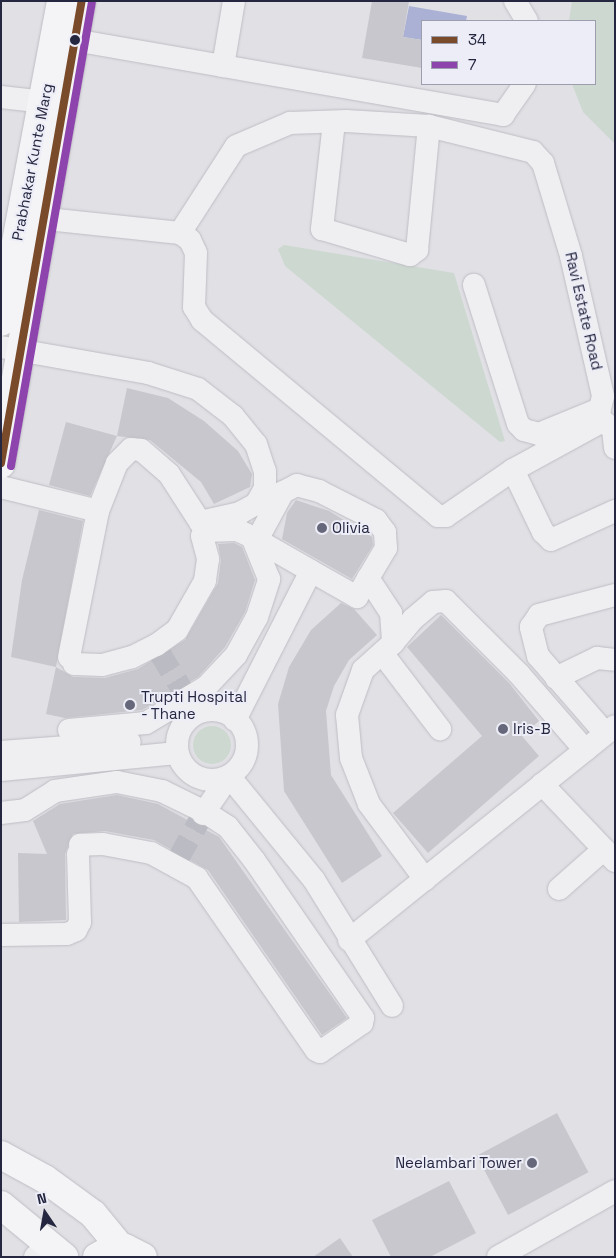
<!DOCTYPE html>
<html>
<head>
<meta charset="utf-8">
<style>
	body { margin:0 }
	#map { position:relative; width:616px; height:1258px; overflow:hidden; background:#e0e0e5; font-family:"Space Grotesk",sans-serif }
	div>[style] { position:absolute }
	.green>* { inset:0; background:#cdd9d0 }
	.round { border-radius:50% }
	.water>* { inset:0; background:#abb1d4 }
	.building>* { inset:0; background:#c7c7cd; transform-origin:0 0 }
	.street-tunnel>* { height:22px; margin-top:-11px; transform-origin:0; background:repeating-linear-gradient(90deg,#bbbbc4 0 22px,transparent 0 33px) }
	.roads { filter:drop-shadow(0 0 1px #bdbdc3) drop-shadow(0 0 1px #bdbdc3) }
	.street>* { height:22px; margin:-11px; padding:0 11px; transform-origin:11px; border-radius:11px; background:#efeff2 }
	.street>.ring { margin:-11px; padding:0; box-sizing:content-box; background:none; border:22px solid #efeff2; border-radius:50% }
	.secondary>* { height:28px; margin:-14px; padding:0 14px; transform-origin:14px; border-radius:14px; background:#f4f4f6 }
	.bus-1>* { height:8px; margin:-4px; padding:0 4px; transform-origin:4px; border-radius:4px; background:#7a4b2a }
	.bus-2>* { height:8px; margin:-4px; padding:0 4px; transform-origin:4px; border-radius:4px; background:#8e44ad }
	.dots>* { width:14px; height:14px; translate:-50% -50%; box-sizing:border-box; border:2px solid #ecedf6; border-radius:50% }
	span { translate:-50% -50%; white-space:nowrap; text-align:center; line-height:1.15; -webkit-text-stroke:4px #ecedf6; paint-order:stroke }
	.street-label { font-size:15px; color:#252640 }
	.poi-label { font-size:15px; color:#252640 }
	.left { translate:0 -50%; text-align:left }
	.right { translate:-100% -50%; text-align:right }
	.frame { position:absolute; inset:0; border:2px solid #252640; pointer-events:none }
	.legend { position:absolute; left:421px; top:20px; width:175px; height:65px; box-sizing:border-box; background:#ecedf6; border:1px solid #9c9dad; margin:0; padding:6px 9px; list-style:none; font-size:15px; color:#252640 }
	.legend li { display:flex; align-items:center; gap:10px; height:25px }
	.legend b { width:25px; border:1px solid #9c9dad }
	.north { position:absolute; left:20px; top:1188px; width:50px; height:50px; -webkit-text-stroke:4px #ecedf6; paint-order:stroke; rotate:348deg; font-size:14px; font-weight:700; line-height:20px; text-align:center; color:#252640 }
	.north::after { content:''; display:block; margin:auto; width:18px; height:22px; background:#252640; clip-path:polygon(50% 0,100% 100%,50% 72%,0 100%) }
</style>
</head>
<body>
<div id="map">
	<div class="green">
		<div style="clip-path:polygon(572px 1px,615px 1px,615px 144px,583px 112px,572px 84px,595px 84px,595px 21px,569px 21px)"></div>
		<div style="clip-path:polygon(284px 245px,454px 273px,505px 441px,500px 442px,285px 266px,278px 249px)"></div>
		<div class="round" style="left:193px;top:726px;width:38px;height:38px"></div>
	</div>
	<div class="water">
		<div style="clip-path:polygon(409px 6px,467px 16px,466px 21px,422px 21px,422px 40px,403px 37px)"></div>
	</div>
	<div class="building">
		<div style="clip-path:polygon(372px 1px,409px 1px,403px 37px,422px 40px,422px 68px,362px 58px)"></div>
		<div style="clip-path:polygon(127px 388px,168px 398px,204px 421px,238px 451px,252px 474px,250px 487px,214px 504px,201px 482px,150px 440px,117px 436px)"></div>
		<div style="clip-path:polygon(66px 422px,117px 436px,90px 496px,49px 485px)"></div>
		<div style="clip-path:polygon(296px 500px,329px 511px,372px 537px,373px 545px,352px 579px,282px 539px,287px 513px)"></div>
		<div style="clip-path:polygon(39px 510px,83px 521px,56px 667px,11px 657px,22px 580px)"></div>
		<div style="clip-path:polygon(234px 543px,242px 547px,255px 580px,245px 612px,225px 647px,198px 677px,142px 710px,65px 718px,46px 714px,56px 667px,73px 677px,105px 678px,138px 669px,185px 640px,218px 583px,221px 560px,218px 544px)"></div>
		<div style="clip-path:polygon(341px 603px,354px 609px,377px 635px,349px 660px,334px 686px,326px 711px,331px 775px,382px 856px,342px 883px,284px 791px,278px 704px,289px 667px,311px 630px)"></div>
		<div style="clip-path:polygon(441px 615px,509px 683px,539px 721px,522px 736px,539px 756px,428px 853px,393px 813px,482px 736px,407px 647px)"></div>
		<div style="clip-path:polygon(117px 795px,158px 804px,219px 837px,347px 1018px,322px 1035px,208px 870px,154px 840px,105px 831px,73px 834px,65px 854px,66px 920px,19px 922px,18px 853px,47px 854px,33px 821px,60px 804px)"></div>
		<div style="left:557px;top:1113px;width:67px;height:91px;rotate:62deg"></div>
		<div style="clip-path:polygon(449px 1181px,476px 1233px,430px 1257px,391px 1257px,372px 1220px)"></div>
		<div style="clip-path:polygon(340px 1238px,353px 1257px,313px 1257px)"></div>
	</div>
	<div class="street-tunnel">
		<div style="left:159px;top:652px;width:57px;rotate:58.5deg"></div>
		<div style="left:178px;top:859px;width:51px;rotate:-60.9deg"></div>
	</div>
	<div class="roads">
		<div class="street">
			<div style="left:515px;top:1px;width:23px;rotate:59deg"></div>
			<div style="left:74px;top:40px;width:436px;rotate:9.9deg"></div>
			<div style="left:503px;top:115px;width:38px;rotate:-55deg"></div>
			<div style="left:223px;top:66px;width:66px;rotate:-80.4deg"></div>
			<div style="left:1px;top:97px;width:44px;rotate:6.5deg"></div>
			<div style="left:334px;top:122px;width:108px;rotate:96.4deg"></div>
			<div style="left:322px;top:229px;width:92px;rotate:16.5deg"></div>
			<div style="left:410px;top:255px;width:9px;rotate:-36deg"></div>
			<div style="left:417px;top:250px;width:125px;rotate:-84.5deg"></div>
			<div style="left:28px;top:217px;width:153px;rotate:6deg"></div>
			<div style="left:180px;top:233px;width:12px;rotate:35deg"></div>
			<div style="left:190px;top:240px;width:14px;rotate:65deg"></div>
			<div style="left:196px;top:253px;width:54px;rotate:92.1deg"></div>
			<div style="left:194px;top:307px;width:15px;rotate:58deg"></div>
			<div style="left:202px;top:320px;width:307px;rotate:39.7deg"></div>
			<div style="left:438px;top:516px;width:8px"></div>
			<div style="left:446px;top:516px;width:81px;rotate:-34.5deg"></div>
			<div style="left:513px;top:470px;width:102px;rotate:-28.6deg"></div>
			<div style="left:603px;top:421px;width:13px;rotate:39deg"></div>
			<div style="left:613px;top:429px;width:19px;rotate:84deg"></div>
			<div style="left:180px;top:233px;width:103px;rotate:-57.2deg"></div>
			<div style="left:236px;top:146px;width:59px;rotate:-23.1deg"></div>
			<div style="left:290px;top:123px;width:56px;rotate:-2deg"></div>
			<div style="left:346px;top:121px;width:83px;rotate:3.4deg"></div>
			<div style="left:429px;top:126px;width:107px;rotate:14deg"></div>
			<div style="left:533px;top:152px;width:15px;rotate:48deg"></div>
			<div style="left:543px;top:163px;width:97px;rotate:73.2deg"></div>
			<div style="left:571px;top:256px;width:144px;rotate:77.1deg"></div>
			<div style="left:603px;top:396px;width:13px;rotate:103deg"></div>
			<div style="left:600px;top:409px;width:66px;rotate:157.7deg"></div>
			<div style="left:539px;top:434px;width:16px;rotate:-165deg"></div>
			<div style="left:524px;top:430px;width:8px;rotate:-135deg"></div>
			<div style="left:518px;top:424px;width:146px;rotate:-107.6deg"></div>
			<div style="left:1px;top:347px;width:149px;rotate:10deg"></div>
			<div style="left:148px;top:373px;width:52px;rotate:17.7deg"></div>
			<div style="left:198px;top:389px;width:44px;rotate:37.6deg"></div>
			<div style="left:233px;top:416px;width:36px;rotate:51deg"></div>
			<div style="left:256px;top:444px;width:28px;rotate:72deg"></div>
			<div style="left:265px;top:471px;width:17px;rotate:90deg"></div>
			<div style="left:265px;top:488px;width:18px;rotate:119deg"></div>
			<div style="left:256px;top:504px;width:18px;rotate:151deg"></div>
			<div style="left:240px;top:513px;width:41px;rotate:167.3deg"></div>
			<div style="left:200px;top:522px;width:57px;rotate:-122.9deg"></div>
			<div style="left:169px;top:474px;width:37px;rotate:-139deg"></div>
			<div style="left:141px;top:450px;width:10px;rotate:-174deg"></div>
			<div style="left:131px;top:449px;width:20px;rotate:135deg"></div>
			<div style="left:117px;top:463px;width:52px;rotate:111.6deg"></div>
			<div style="left:98px;top:511px;width:149px;rotate:101.2deg"></div>
			<div style="left:513px;top:470px;width:69px;rotate:64.2deg"></div>
			<div style="left:543px;top:532px;width:11px;rotate:45deg"></div>
			<div style="left:551px;top:540px;width:70px;rotate:-24.4deg"></div>
			<div style="left:1px;top:487px;width:100px;rotate:13.9deg"></div>
			<div style="left:368px;top:578px;width:42px;rotate:56.7deg"></div>
			<div style="left:391px;top:613px;width:30px;rotate:86deg"></div>
			<div style="left:393px;top:643px;width:40px;rotate:138deg"></div>
			<div style="left:363px;top:670px;width:48px;rotate:109.6deg"></div>
			<div style="left:347px;top:715px;width:43px;rotate:84.7deg"></div>
			<div style="left:351px;top:758px;width:49px;rotate:68.6deg"></div>
			<div style="left:369px;top:804px;width:94px;rotate:53.3deg"></div>
			<div style="left:393px;top:643px;width:31px;rotate:-50deg"></div>
			<div style="left:413px;top:619px;width:26px;rotate:-40deg"></div>
			<div style="left:433px;top:602px;width:13px;rotate:-4deg"></div>
			<div style="left:446px;top:601px;width:103px;rotate:45deg"></div>
			<div style="left:519px;top:674px;width:101px;rotate:49deg"></div>
			<div style="left:382px;top:653px;width:96px;rotate:52.7deg"></div>
			<div style="left:556px;top:678px;width:46px;rotate:-26deg"></div>
			<div style="left:597px;top:658px;width:18px;rotate:6deg"></div>
			<div class="ring" style="left:177px;top:710px;width:48px;height:48px"></div>
			<div style="left:235px;top:720px;width:167px;rotate:-63deg"></div>
			<div style="left:311px;top:571px;width:53px;rotate:29.5deg"></div>
			<div style="left:357px;top:597px;width:57px;rotate:-59.4deg"></div>
			<div style="left:386px;top:548px;width:16px;rotate:-94deg"></div>
			<div style="left:385px;top:532px;width:15px;rotate:-127deg"></div>
			<div style="left:376px;top:520px;width:64px;rotate:-153deg"></div>
			<div style="left:319px;top:491px;width:23px;rotate:-165deg"></div>
			<div style="left:297px;top:485px;width:16px;rotate:153deg"></div>
			<div style="left:283px;top:492px;width:55px;rotate:118.4deg"></div>
			<div style="left:257px;top:540px;width:62px;rotate:29.9deg"></div>
			<div style="left:69px;top:730px;width:77px;rotate:-5.2deg"></div>
			<div style="left:146px;top:723px;width:70px;rotate:-31deg"></div>
			<div style="left:206px;top:687px;width:44px;rotate:-46.8deg"></div>
			<div style="left:236px;top:655px;width:43px;rotate:-61.1deg"></div>
			<div style="left:257px;top:617px;width:40px;rotate:-72deg"></div>
			<div style="left:269px;top:579px;width:45px;rotate:-112deg"></div>
			<div style="left:252px;top:537px;width:17px;rotate:-155deg"></div>
			<div style="left:237px;top:530px;width:31px;rotate:178deg"></div>
			<div style="left:206px;top:531px;width:6px;rotate:129deg"></div>
			<div style="left:202px;top:536px;width:24px;rotate:75deg"></div>
			<div style="left:208px;top:559px;width:22px;rotate:98deg"></div>
			<div style="left:205px;top:581px;width:56px;rotate:119.7deg"></div>
			<div style="left:177px;top:630px;width:26px;rotate:144deg"></div>
			<div style="left:156px;top:645px;width:27px;rotate:153deg"></div>
			<div style="left:132px;top:657px;width:31px;rotate:165deg"></div>
			<div style="left:102px;top:665px;width:28px;rotate:-178deg"></div>
			<div style="left:605px;top:733px;width:102px;rotate:-131deg"></div>
			<div style="left:538px;top:656px;width:30px;rotate:-104deg"></div>
			<div style="left:531px;top:627px;width:14px;rotate:-56deg"></div>
			<div style="left:539px;top:615px;width:79px;rotate:-14.7deg"></div>
			<div style="left:1px;top:752px;width:129px;rotate:-4.4deg"></div>
			<div style="left:1px;top:770px;width:177px;rotate:-5.5deg"></div>
			<div style="left:542px;top:784px;width:106px;rotate:46.5deg"></div>
			<div style="left:1px;top:813px;width:24px;rotate:-7deg"></div>
			<div style="left:25px;top:810px;width:36px;rotate:-32deg"></div>
			<div style="left:55px;top:791px;width:63px;rotate:-8.3deg"></div>
			<div style="left:117px;top:782px;width:46px;rotate:11.3deg"></div>
			<div style="left:162px;top:791px;width:48px;rotate:26deg"></div>
			<div style="left:205px;top:812px;width:27px;rotate:33deg"></div>
			<div style="left:228px;top:827px;width:42px;rotate:51.8deg"></div>
			<div style="left:254px;top:860px;width:192px;rotate:55.4deg"></div>
			<div style="left:363px;top:1018px;width:5px;rotate:101deg"></div>
			<div style="left:362px;top:1023px;width:51px;rotate:145.4deg"></div>
			<div style="left:320px;top:1052px;width:4px;rotate:-153deg"></div>
			<div style="left:316px;top:1050px;width:209px;rotate:-124.7deg"></div>
			<div style="left:197px;top:878px;width:52px;rotate:-151.5deg"></div>
			<div style="left:151px;top:853px;width:49px;rotate:-169.4deg"></div>
			<div style="left:103px;top:844px;width:23px;rotate:178deg"></div>
			<div style="left:203px;top:814px;width:46px;rotate:-55.6deg"></div>
			<div style="left:229px;top:776px;width:134px;rotate:50.7deg"></div>
			<div style="left:314px;top:880px;width:148px;rotate:58.2deg"></div>
			<div style="left:559px;top:889px;width:60px;rotate:-41.6deg"></div>
			<div style="left:1px;top:935px;width:66px;rotate:-0.9deg"></div>
			<div style="left:67px;top:934px;width:10px;rotate:-24deg"></div>
			<div style="left:76px;top:930px;width:9px;rotate:-63deg"></div>
			<div style="left:80px;top:922px;width:68px;rotate:-91.7deg"></div>
			<div style="left:349px;top:940px;width:341px;rotate:-38.8deg"></div>
			<div style="left:35px;top:1257px;width:19px;rotate:-43deg"></div>
			<div style="left:498px;top:1257px;width:134px;rotate:-29.4deg"></div>
		</div>
		<div class="secondary">
			<div style="left:1px;top:322px;width:327px;rotate:-79.4deg"></div>
			<div style="left:1px;top:464px;width:470px;rotate:-80.1deg"></div>
			<div style="left:1px;top:1155px;width:50px;rotate:28.6deg"></div>
			<div style="left:45px;top:1179px;width:59px;rotate:36.1deg"></div>
			<div style="left:93px;top:1214px;width:44px;rotate:50.5deg"></div>
			<div style="left:1px;top:1205px;width:82px;rotate:39.5deg"></div>
			<div style="left:97px;top:1257px;width:18px;rotate:-29deg"></div>
			<div style="left:113px;top:1248px;width:12px"></div>
			<div style="left:125px;top:1248px;width:20px;rotate:27deg"></div>
		</div>
	</div>
	<div class="bus-1">
		<div style="left:1px;top:463px;width:469px;rotate:-80.1deg"></div>
	</div>
	<div class="bus-2">
		<div style="left:11px;top:466px;width:470px;rotate:-80.1deg"></div>
	</div>
	<div class="dots">
		<div style="left:75px;top:40px;background:#252640"></div>
		<div style="left:322px;top:528px;background:#66677a"></div>
		<div style="left:130px;top:705px;background:#66677a"></div>
		<div style="left:503px;top:729px;background:#66677a"></div>
		<div style="left:532px;top:1163px;background:#66677a"></div>
	</div>
	<div class="street-label">
		<span style="left:32px;top:162px;rotate:-79deg">Prabhakar Kunte Marg</span>
		<span style="left:584px;top:311px;rotate:77deg">Ravi Estate Road</span>
	</div>
	<div class="poi-label">
		<span class="left" style="left:332px;top:528px">Olivia</span>
		<span class="left" style="left:141px;top:705px">Trupti Hospital<br>- Thane</span>
		<span class="left" style="left:513px;top:729px">Iris-B</span>
		<span class="right" style="left:522px;top:1163px">Neelambari Tower</span>
	</div>
	<div class="frame"></div>
	<ul class="legend">
	<li><b style="height:6px;background:#7a4b2a"></b>34</li>
	<li><b style="height:6px;background:#8e44ad"></b>7</li>
	</ul>
	<div class="north">N</div>
</div>
</body>
</html>
